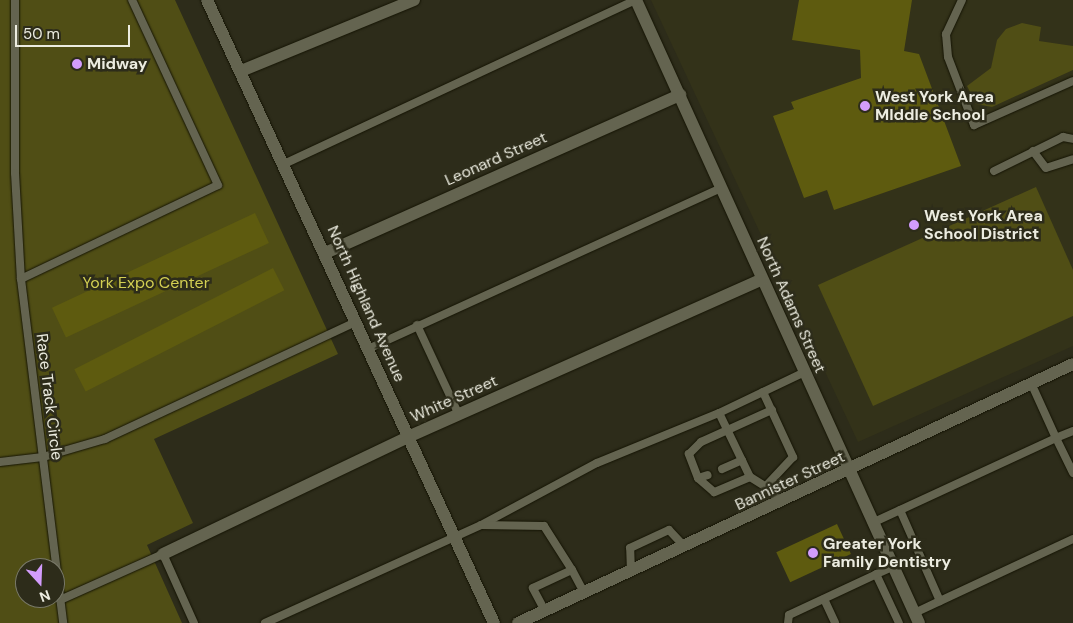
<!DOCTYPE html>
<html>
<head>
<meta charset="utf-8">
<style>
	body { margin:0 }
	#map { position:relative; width:1073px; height:623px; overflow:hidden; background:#2d2c1a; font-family:"DM Sans",sans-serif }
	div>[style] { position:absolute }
	.built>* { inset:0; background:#333219 }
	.green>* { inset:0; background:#504e15 }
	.building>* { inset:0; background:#5e5b0f; transform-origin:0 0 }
	.roads { filter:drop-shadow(0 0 1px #151404) drop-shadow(0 0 1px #151404) }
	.service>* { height:8px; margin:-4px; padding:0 4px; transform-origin:4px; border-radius:4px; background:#646450 }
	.minor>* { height:12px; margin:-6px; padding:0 6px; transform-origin:6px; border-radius:6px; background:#646450 }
	.tertiary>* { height:12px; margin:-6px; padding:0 6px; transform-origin:6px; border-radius:6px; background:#646450 }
	.dots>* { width:14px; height:14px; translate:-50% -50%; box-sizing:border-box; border:2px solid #2d2c1a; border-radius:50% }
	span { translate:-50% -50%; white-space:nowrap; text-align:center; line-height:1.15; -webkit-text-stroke:5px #2d2c1a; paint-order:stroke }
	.poi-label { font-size:16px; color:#ecece0; font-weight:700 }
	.left { translate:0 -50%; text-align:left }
	.street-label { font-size:16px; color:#ecece0 }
	.park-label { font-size:16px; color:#d3cf52 }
	.north { position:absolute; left:15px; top:558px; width:50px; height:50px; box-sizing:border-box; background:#2d2c1a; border:1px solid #797969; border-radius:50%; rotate:160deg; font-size:14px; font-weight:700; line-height:20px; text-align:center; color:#ecece0 }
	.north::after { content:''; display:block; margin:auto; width:18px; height:22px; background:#d39cfc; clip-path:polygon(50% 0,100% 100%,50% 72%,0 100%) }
	.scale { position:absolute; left:15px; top:25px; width:115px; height:22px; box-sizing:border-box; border:2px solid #ecece0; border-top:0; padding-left:6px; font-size:15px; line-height:18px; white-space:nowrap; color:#ecece0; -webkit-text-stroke:4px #2d2c1a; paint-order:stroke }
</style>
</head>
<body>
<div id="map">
	<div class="built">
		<div style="clip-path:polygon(651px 0,1073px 0,1073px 346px,858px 442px)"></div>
	</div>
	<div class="green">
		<div style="clip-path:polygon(evenodd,0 0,175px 0,338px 354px,154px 439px,193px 523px,147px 545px,182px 623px,0 623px,0 0,25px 568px,55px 568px,55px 598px,25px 598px,25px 568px)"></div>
		<div style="clip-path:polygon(1022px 23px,1041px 27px,1039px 41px,1073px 46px,1073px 70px,992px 107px,976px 104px,967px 86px,991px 68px,997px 40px,1006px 29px)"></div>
		<div style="clip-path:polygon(1036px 187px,1073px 270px,1073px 316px,873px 406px,818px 285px)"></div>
	</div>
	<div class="building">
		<div style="clip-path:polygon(799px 0,912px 0,904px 51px,919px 54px,961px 166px,834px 210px,827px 190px,804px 198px,773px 116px,794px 109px,791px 102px,861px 78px,860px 50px,792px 40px)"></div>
		<div style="left:255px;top:213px;width:33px;height:224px;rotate:65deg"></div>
		<div style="left:273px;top:268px;width:25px;height:223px;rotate:63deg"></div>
		<div style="left:837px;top:524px;width:33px;height:67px;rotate:65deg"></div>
	</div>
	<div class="roads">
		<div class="service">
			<div style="left:15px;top:0;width:173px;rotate:90deg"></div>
			<div style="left:15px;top:173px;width:106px;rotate:86.8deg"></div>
			<div style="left:21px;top:279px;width:347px;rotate:83deg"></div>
			<div style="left:962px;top:0;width:38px;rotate:115deg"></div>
			<div style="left:946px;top:34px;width:23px;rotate:85deg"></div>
			<div style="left:948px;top:57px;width:73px;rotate:69.1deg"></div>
			<div style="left:974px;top:125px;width:108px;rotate:-24deg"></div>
			<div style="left:1033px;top:151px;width:21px;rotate:53deg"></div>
			<div style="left:1046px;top:168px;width:28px;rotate:-18deg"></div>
			<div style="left:284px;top:164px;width:387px;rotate:-25deg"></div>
			<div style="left:994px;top:171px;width:77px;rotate:-26.2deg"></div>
			<div style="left:1063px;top:137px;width:10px;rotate:11deg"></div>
			<div style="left:21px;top:279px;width:218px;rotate:-25.5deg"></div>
			<div style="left:218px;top:185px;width:204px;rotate:-114.9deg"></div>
			<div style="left:417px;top:325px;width:99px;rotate:65deg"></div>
			<div style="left:368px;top:349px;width:388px;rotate:-24.5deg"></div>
			<div style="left:763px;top:392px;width:72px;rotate:65.2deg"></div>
			<div style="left:793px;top:457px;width:40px;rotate:133deg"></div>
			<div style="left:1073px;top:431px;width:18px;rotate:158deg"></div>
			<div style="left:1056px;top:438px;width:39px;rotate:64deg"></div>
			<div style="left:0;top:462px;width:43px;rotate:-6.6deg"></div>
			<div style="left:43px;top:457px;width:65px;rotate:-16.2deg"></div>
			<div style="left:105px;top:439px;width:277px;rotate:-25deg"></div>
			<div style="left:722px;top:469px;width:22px;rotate:-24deg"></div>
			<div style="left:750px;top:477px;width:39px;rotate:157deg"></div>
			<div style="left:714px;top:492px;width:21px;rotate:-139deg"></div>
			<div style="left:698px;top:478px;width:26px;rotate:-111deg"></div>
			<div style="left:689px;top:454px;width:17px;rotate:-45deg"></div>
			<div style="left:701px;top:442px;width:78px;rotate:-24.3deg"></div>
			<div style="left:698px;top:478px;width:10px;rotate:-17deg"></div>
			<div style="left:780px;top:503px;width:16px;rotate:-125deg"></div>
			<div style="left:771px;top:490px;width:25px;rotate:-148deg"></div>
			<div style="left:750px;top:477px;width:71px;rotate:-115.8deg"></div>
			<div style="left:719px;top:413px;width:93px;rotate:-25.5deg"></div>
			<div style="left:900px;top:510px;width:99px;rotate:66.3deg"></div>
			<div style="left:940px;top:601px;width:29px;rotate:155deg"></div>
			<div style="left:872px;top:523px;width:203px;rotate:-24.8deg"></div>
			<div style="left:1056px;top:438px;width:60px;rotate:-114.4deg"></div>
			<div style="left:483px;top:524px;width:129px;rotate:-28.2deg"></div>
			<div style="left:597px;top:463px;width:132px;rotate:-22.3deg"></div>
			<div style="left:631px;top:572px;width:24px;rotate:-92deg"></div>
			<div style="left:630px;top:548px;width:43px;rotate:-24.8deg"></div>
			<div style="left:669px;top:530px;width:23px;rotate:47deg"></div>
			<div style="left:876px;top:574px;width:54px;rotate:64.9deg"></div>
			<div style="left:824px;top:599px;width:26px;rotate:65deg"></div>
			<div style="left:60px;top:600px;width:113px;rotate:-24.1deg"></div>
			<div style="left:163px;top:554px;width:76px;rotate:65.8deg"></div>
			<div style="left:940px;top:601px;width:147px;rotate:-25deg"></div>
			<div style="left:545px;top:611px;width:26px;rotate:-118deg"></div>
			<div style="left:533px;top:588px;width:43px;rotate:-24.8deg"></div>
			<div style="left:572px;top:570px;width:26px;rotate:62deg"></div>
			<div style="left:265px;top:623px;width:237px;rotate:-24.4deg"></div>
			<div style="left:481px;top:525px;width:63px;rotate:0.9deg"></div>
			<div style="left:544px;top:526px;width:52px;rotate:57.5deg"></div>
			<div style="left:788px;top:623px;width:8px;rotate:-83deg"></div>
			<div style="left:789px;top:615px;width:114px;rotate:-25deg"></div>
		</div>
		<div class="minor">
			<div style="left:636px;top:0;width:684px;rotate:65.57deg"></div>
			<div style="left:241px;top:71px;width:187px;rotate:-22.3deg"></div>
			<div style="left:325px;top:253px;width:389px;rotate:-24deg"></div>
			<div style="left:163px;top:554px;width:274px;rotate:-25.5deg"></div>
			<div style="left:410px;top:436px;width:385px;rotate:-24deg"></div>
		</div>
		<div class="tertiary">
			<div style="left:207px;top:0;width:686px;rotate:65.27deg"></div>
			<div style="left:518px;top:623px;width:612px;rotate:-25.02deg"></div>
		</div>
	</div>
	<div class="dots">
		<div style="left:77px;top:64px;background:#d39cfc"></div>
		<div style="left:865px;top:106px;background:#d39cfc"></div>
		<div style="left:914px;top:225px;background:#d39cfc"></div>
		<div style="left:813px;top:553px;background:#d39cfc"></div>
	</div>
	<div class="poi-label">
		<span class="left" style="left:87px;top:64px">Midway</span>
		<span class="left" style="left:875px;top:106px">West York Area<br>MIddle School</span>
		<span class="left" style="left:924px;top:225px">West York Area<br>School District</span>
		<span class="left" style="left:823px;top:553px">Greater York<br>Family Dentistry</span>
	</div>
	<div class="street-label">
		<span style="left:496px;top:159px;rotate:-24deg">Leonard Street</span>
		<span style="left:366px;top:304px;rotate:66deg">North Highland Avenue</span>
		<span style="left:791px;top:305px;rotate:66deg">North Adams Street</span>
		<span style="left:49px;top:397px;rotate:83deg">Race Track Circle</span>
		<span style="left:454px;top:399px;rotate:-24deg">White Street</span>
		<span style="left:790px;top:481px;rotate:-25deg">Bannister Street</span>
	</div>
	<div class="park-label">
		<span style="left:146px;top:283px">York Expo Center</span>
	</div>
	<div class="north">N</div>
	<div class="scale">50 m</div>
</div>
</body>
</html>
